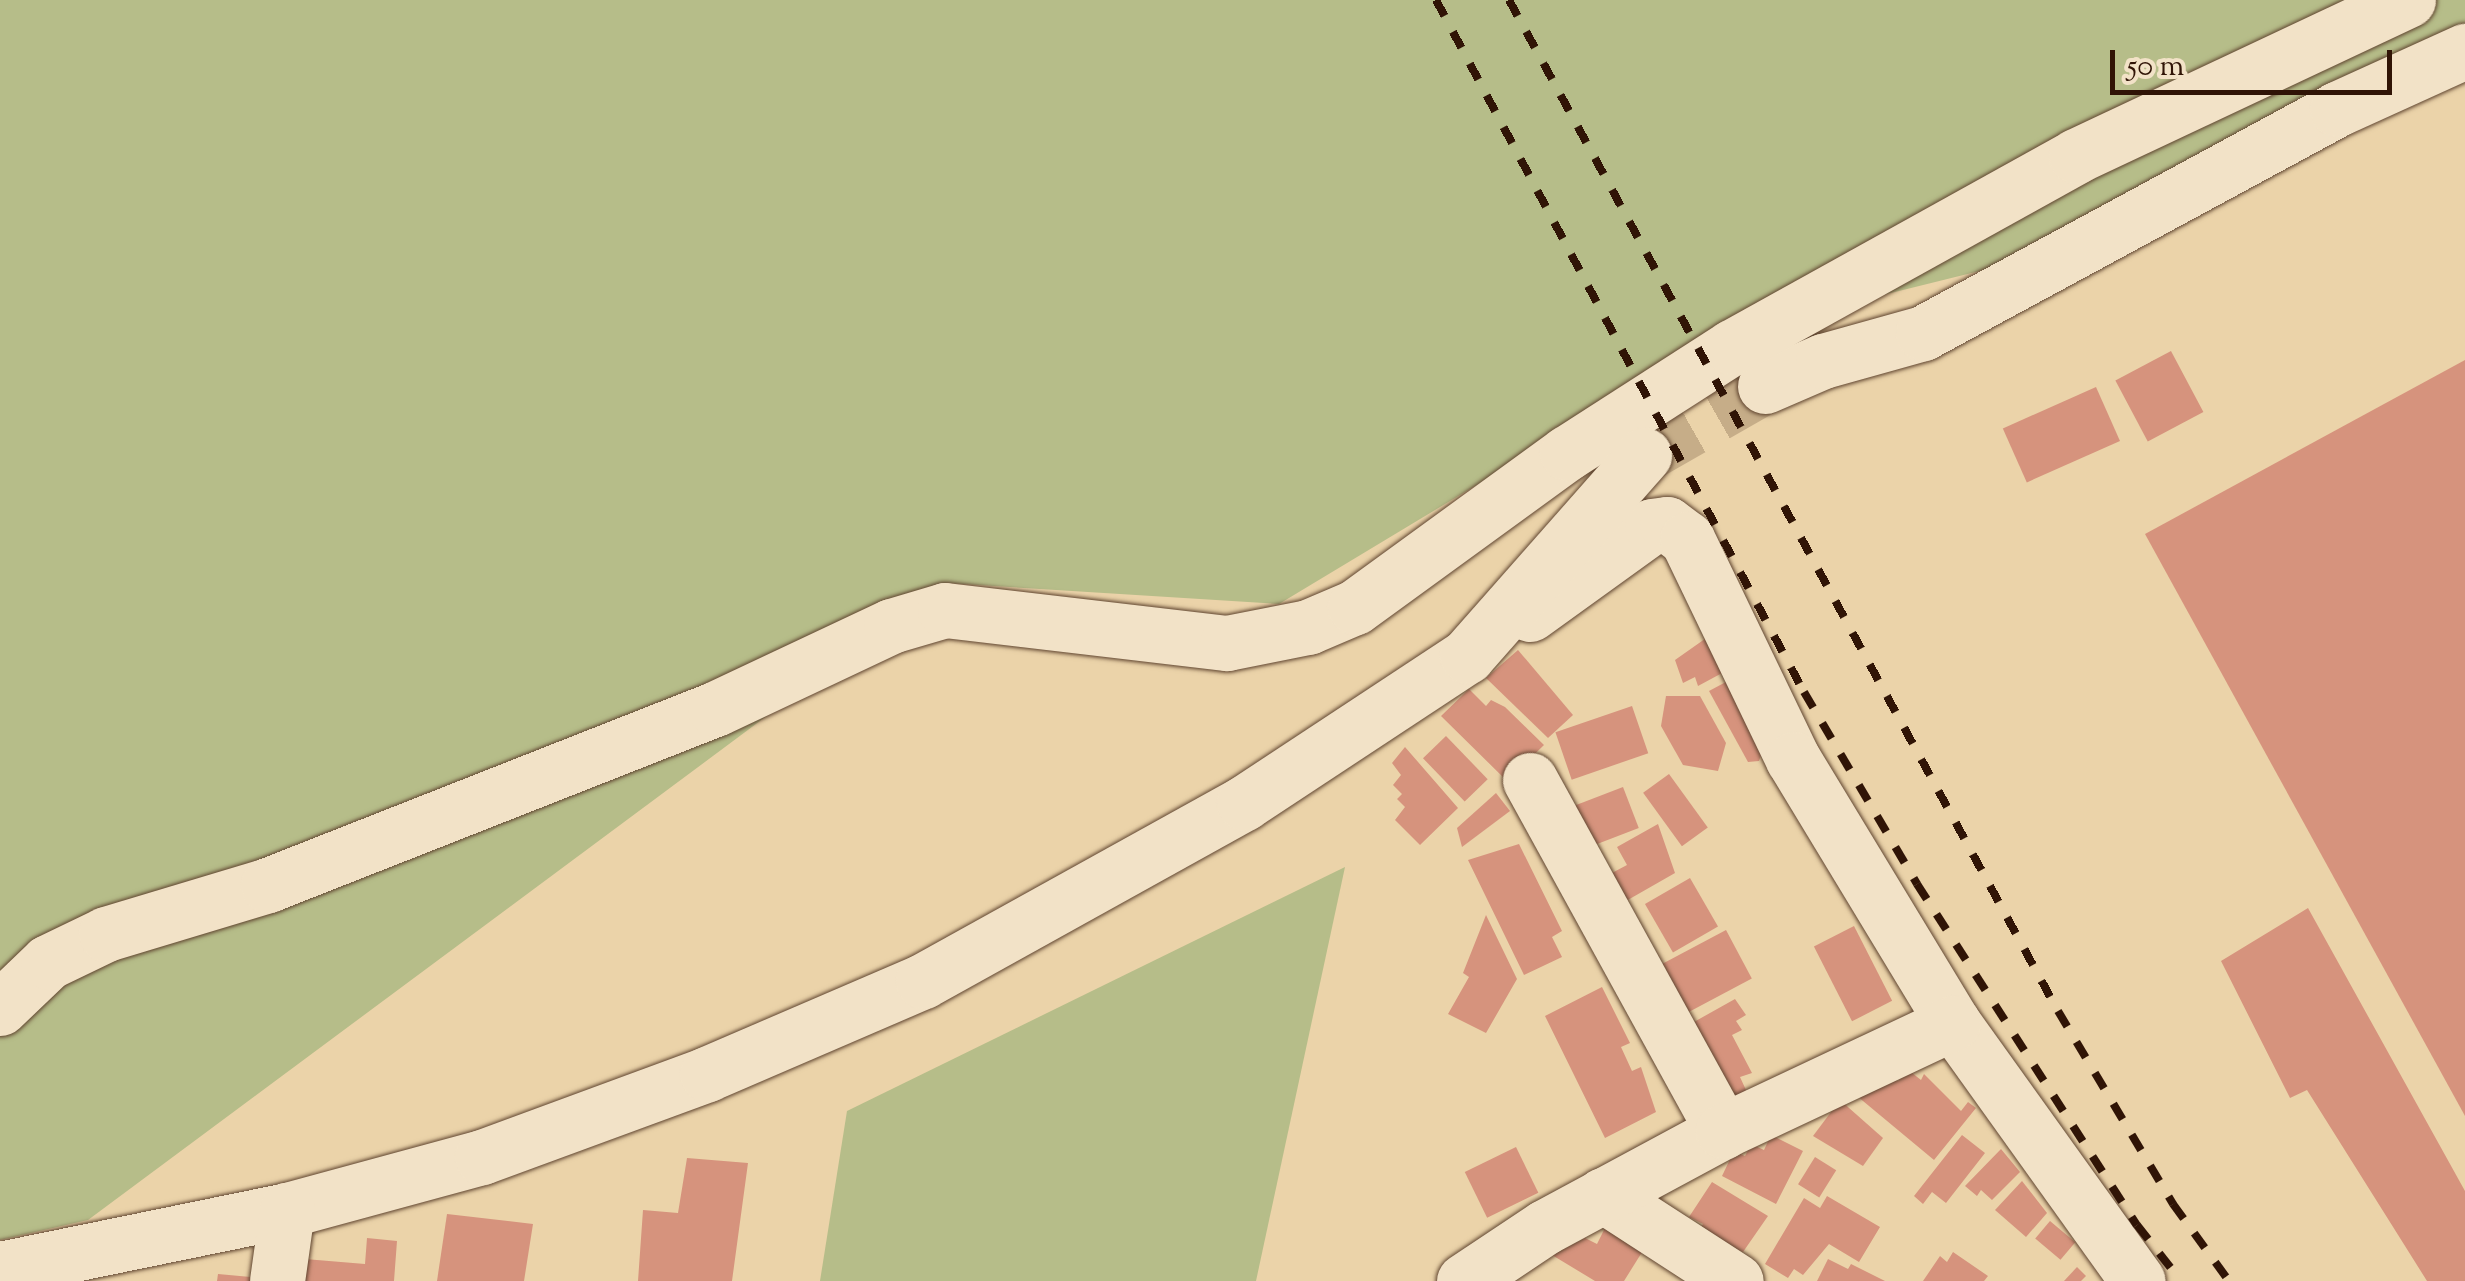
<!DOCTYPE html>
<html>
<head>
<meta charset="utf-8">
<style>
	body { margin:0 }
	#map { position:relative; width:2465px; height:1281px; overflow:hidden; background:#ebd3a9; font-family:"Sorts Mill Goudy",serif }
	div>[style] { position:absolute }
	.green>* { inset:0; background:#b6bd89 }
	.building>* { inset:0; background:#d6937d; transform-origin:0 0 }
	.minor-tunnel>* { height:55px; margin-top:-27.5px; transform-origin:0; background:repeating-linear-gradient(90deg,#c6ad88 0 55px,transparent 0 83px) }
	.roads { filter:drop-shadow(0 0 2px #5f442f) drop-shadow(0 0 2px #5f442f) }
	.minor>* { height:55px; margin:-27.5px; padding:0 27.5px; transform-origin:27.5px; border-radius:27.5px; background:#f2e2c7 }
	.rail>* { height:8px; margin-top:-4px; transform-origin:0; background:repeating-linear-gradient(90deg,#301406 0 18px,transparent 0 36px) }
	span { translate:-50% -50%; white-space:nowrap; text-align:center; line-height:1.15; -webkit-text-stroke:10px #f2e2c7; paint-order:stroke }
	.scale { position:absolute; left:2110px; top:50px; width:282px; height:45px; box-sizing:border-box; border:5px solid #301406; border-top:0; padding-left:12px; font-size:30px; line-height:35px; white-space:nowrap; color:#301406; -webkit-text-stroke:8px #f2e2c7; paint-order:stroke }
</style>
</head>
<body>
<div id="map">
	<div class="green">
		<div style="clip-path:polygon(0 0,2465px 0,2465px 60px,2093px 243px,1729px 333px,1279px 604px,946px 583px,88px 1220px,0 1240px)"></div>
		<div style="clip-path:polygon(1345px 867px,1256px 1281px,820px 1281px,847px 1111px)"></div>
	</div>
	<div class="building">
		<div style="left:2171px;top:351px;width:69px;height:63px;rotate:62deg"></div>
		<div style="clip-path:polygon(2465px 360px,2465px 1116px,2145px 534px)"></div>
		<div style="left:2096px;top:387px;width:59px;height:102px;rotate:66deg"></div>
		<div style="clip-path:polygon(1719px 629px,1737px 665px,1698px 686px,1695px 677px,1683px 683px,1675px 660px)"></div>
		<div style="clip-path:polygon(1518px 650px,1573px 715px,1548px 738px,1486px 678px)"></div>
		<div style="clip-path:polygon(1739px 675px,1768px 734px,1759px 761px,1748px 762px,1709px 691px)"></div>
		<div style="clip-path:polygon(1469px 689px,1486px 706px,1491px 700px,1505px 707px,1544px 745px,1507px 781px,1441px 716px)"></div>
		<div style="clip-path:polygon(1666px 696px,1700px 696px,1726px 743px,1718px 771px,1683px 765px,1661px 726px)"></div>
		<div style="left:1632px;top:706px;width:50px;height:81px;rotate:71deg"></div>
		<div style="left:1446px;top:736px;width:60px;height:32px;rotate:46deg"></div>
		<div style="clip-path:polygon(1405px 747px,1458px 808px,1420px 845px,1395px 820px,1405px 807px,1397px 799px,1402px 794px,1393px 785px,1401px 775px,1392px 763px)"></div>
		<div style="left:1669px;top:774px;width:66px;height:32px;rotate:54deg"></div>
		<div style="left:1623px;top:787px;width:44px;height:55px;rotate:69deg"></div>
		<div style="clip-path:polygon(1496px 793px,1510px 811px,1462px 847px,1457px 828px)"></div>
		<div style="clip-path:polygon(1658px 824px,1675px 873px,1626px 901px,1610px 874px,1627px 865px,1617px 847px)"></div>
		<div style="clip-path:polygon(1519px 844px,1562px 931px,1552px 937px,1562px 957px,1524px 975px,1468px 860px)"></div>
		<div style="left:1690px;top:878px;width:56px;height:52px;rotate:60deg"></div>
		<div style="clip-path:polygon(2308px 908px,2465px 1191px,2465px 1281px,2427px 1281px,2307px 1090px,2290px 1098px,2221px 961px)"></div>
		<div style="clip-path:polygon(1486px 915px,1517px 979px,1486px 1033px,1448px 1014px,1469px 977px,1463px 973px)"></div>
		<div style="left:1854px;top:926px;width:84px;height:45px;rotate:63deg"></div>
		<div style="left:1726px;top:930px;width:55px;height:81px;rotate:62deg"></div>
		<div style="clip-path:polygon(1602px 987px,1630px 1043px,1621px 1047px,1632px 1071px,1641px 1067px,1656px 1112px,1605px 1138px,1545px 1016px)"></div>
		<div style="clip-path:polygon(1735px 999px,1746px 1015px,1736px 1021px,1742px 1030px,1732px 1035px,1752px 1073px,1740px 1077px,1751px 1101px,1729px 1102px,1685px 1027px)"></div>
		<div style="clip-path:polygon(1907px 1069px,1921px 1080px,1924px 1074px,1961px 1111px,1968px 1102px,1976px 1108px,1934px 1160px,1857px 1096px,1892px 1076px,1898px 1081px)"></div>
		<div style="clip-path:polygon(1840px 1100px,1883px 1138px,1863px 1166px,1813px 1136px)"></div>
		<div style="clip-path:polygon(1771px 1135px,1803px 1151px,1776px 1204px,1722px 1176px,1734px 1151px,1745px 1156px,1751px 1144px,1764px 1150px)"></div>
		<div style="clip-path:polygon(1962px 1135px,1985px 1153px,1946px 1203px,1932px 1192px,1923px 1204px,1914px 1196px)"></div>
		<div style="left:1516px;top:1147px;width:51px;height:57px;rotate:64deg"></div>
		<div style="clip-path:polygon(2001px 1149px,2020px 1172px,1992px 1200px,1981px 1190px,1977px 1196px,1965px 1186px)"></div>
		<div style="left:1815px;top:1157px;width:25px;height:32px;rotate:32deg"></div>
		<div style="clip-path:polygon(687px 1158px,748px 1163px,732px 1281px,638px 1281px,643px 1210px,678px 1213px)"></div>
		<div style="clip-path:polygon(2022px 1181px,2047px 1213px,2026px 1237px,1995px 1210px)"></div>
		<div style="clip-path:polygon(1712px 1182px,1768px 1216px,1743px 1252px,1698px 1232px,1703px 1224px,1689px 1217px)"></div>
		<div style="clip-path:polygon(1827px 1196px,1880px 1227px,1859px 1262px,1829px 1244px,1803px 1275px,1794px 1269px,1788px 1278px,1765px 1264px,1804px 1198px,1820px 1208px)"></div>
		<div style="clip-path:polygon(447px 1214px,533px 1224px,524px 1281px,437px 1281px)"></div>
		<div style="left:2050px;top:1221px;width:33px;height:23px;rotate:40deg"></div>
		<div style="clip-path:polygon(1607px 1224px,1644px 1249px,1624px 1281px,1595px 1281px,1552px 1255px,1585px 1238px,1597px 1244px)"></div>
		<div style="clip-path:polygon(367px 1238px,397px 1241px,394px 1281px,303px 1281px,305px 1259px,365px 1264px)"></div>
		<div style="clip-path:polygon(1953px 1252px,1988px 1276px,1984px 1281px,1923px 1281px,1940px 1256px,1947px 1262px)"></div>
		<div style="clip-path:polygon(1828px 1259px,1848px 1269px,1851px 1264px,1885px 1281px,1817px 1281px)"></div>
		<div style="clip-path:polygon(2077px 1267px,2086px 1276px,2081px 1281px,2064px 1281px)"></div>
		<div style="clip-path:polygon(218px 1274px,261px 1278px,261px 1281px,217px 1281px)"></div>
	</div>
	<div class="minor-tunnel">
		<div style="left:1644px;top:455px;width:139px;rotate:-29.7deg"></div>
	</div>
	<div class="roads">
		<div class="minor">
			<div style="left:1765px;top:386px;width:63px;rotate:-23.3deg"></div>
			<div style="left:1823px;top:361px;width:104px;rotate:-15.6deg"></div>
			<div style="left:1923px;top:333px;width:471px;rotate:-28.4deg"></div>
			<div style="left:2337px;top:109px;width:141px;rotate:-24.4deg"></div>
			<div style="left:1530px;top:614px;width:150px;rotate:-35.8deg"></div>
			<div style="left:1652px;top:526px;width:15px;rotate:-8deg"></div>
			<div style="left:1667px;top:524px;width:25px;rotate:37deg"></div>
			<div style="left:1687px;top:539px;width:244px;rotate:64.3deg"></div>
			<div style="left:1793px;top:759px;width:309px;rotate:58.8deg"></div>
			<div style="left:1953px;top:1023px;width:317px;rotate:54.4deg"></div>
			<div style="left:1530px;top:780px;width:401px;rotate:61.2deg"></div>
			<div style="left:0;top:1008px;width:66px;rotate:-43.8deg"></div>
			<div style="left:48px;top:962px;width:64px;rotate:-25.8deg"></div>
			<div style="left:106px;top:934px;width:169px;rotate:-16.8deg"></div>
			<div style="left:268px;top:885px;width:480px;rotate:-21.5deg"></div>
			<div style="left:715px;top:709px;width:195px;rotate:-25.2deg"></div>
			<div style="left:891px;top:626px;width:56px;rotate:-16.5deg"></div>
			<div style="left:945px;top:610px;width:284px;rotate:6.7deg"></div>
			<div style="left:1227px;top:643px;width:83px;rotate:-11.2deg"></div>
			<div style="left:1308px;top:627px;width:51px;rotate:-23.1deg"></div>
			<div style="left:1355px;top:607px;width:262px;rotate:-36deg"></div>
			<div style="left:1567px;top:453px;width:196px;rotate:-32.7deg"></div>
			<div style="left:1732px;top:347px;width:393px;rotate:-29deg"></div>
			<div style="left:2076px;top:156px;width:367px;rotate:-25.2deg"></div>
			<div style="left:1603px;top:1195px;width:158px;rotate:32.9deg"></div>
			<div style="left:0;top:1269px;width:293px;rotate:-11.6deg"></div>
			<div style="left:287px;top:1210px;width:202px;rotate:-15.2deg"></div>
			<div style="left:482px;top:1157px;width:240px;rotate:-20.2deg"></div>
			<div style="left:707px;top:1074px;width:235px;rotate:-23.3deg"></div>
			<div style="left:923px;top:981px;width:367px;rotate:-29deg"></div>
			<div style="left:1244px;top:803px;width:267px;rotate:-33.4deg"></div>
			<div style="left:1467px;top:656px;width:268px;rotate:-48.6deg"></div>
			<div style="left:277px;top:1281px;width:72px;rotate:-82deg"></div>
			<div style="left:1464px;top:1281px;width:97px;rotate:-33.7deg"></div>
			<div style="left:1545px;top:1227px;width:202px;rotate:-28.3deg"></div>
			<div style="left:1723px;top:1131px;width:254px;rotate:-25.2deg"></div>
		</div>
	</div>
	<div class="rail">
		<div style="left:1436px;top:0;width:784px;rotate:62deg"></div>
		<div style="left:1804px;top:692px;width:223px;rotate:59.5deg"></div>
		<div style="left:1917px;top:884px;width:406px;rotate:57.2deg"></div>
		<div style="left:2137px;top:1225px;width:71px;rotate:51.8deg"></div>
		<div style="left:1509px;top:0;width:1150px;rotate:61.5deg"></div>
		<div style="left:2058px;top:1011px;width:225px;rotate:59.2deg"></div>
		<div style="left:2173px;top:1204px;width:95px;rotate:54deg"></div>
	</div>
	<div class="scale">50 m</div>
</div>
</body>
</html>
